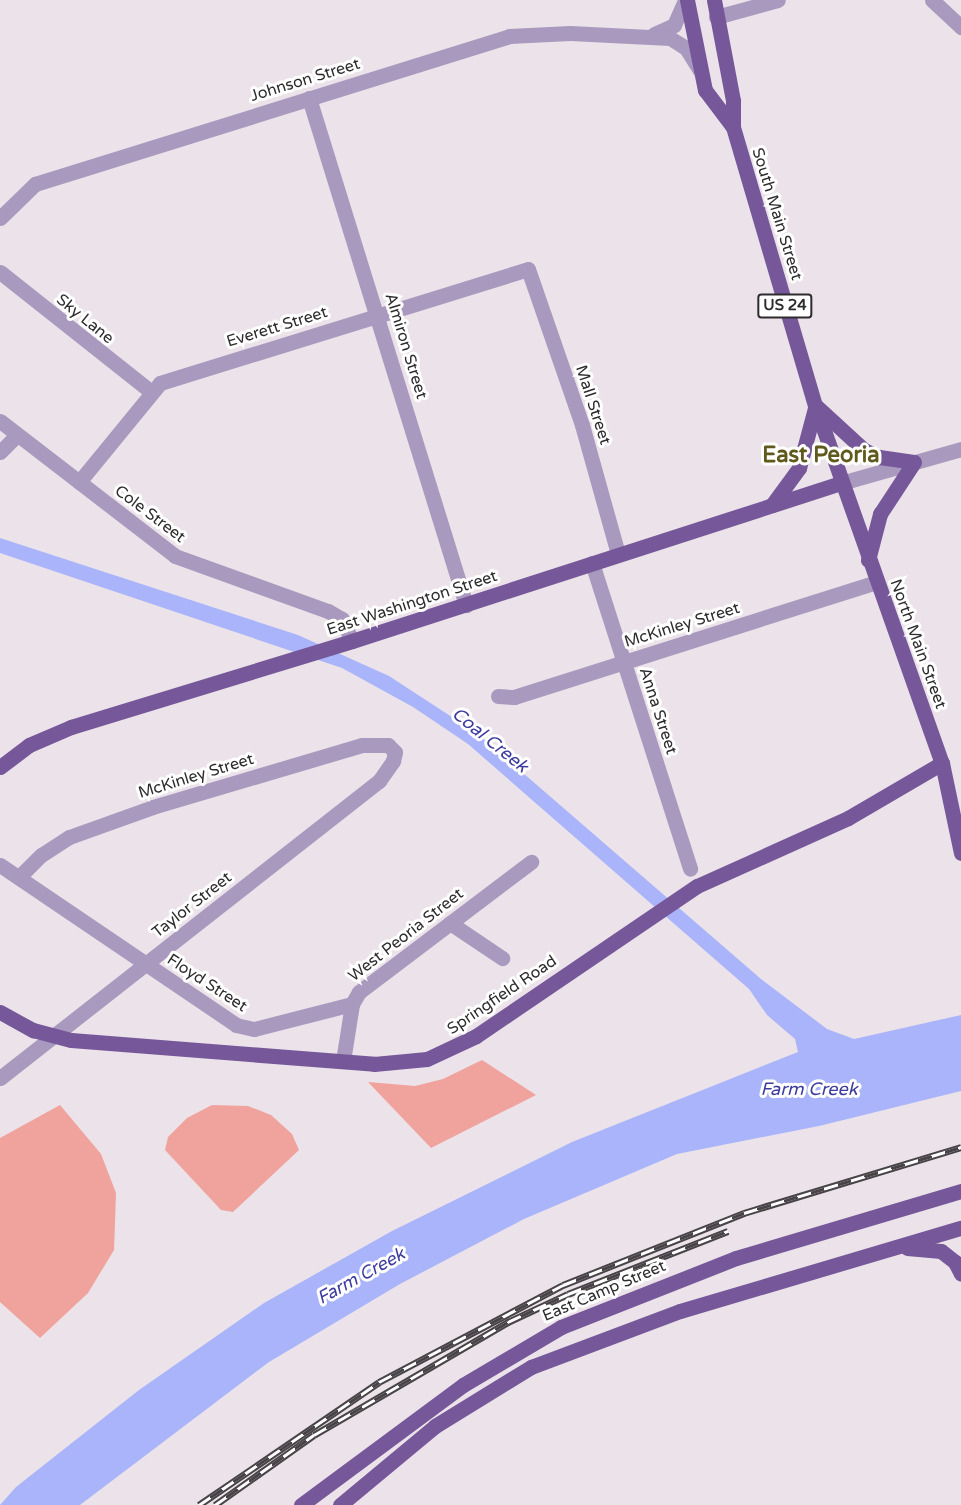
<!DOCTYPE html>
<html>
<head>
<meta charset="utf-8">
<style>
	body { margin:0 }
	#map { position:relative; width:961px; height:1505px; overflow:hidden; background:#ebe3e9; font-family:"Varela Round",sans-serif }
	div>[style] { position:absolute }
	.green>* { inset:0; background:#f0a29d }
	.water>* { inset:0; background:#aab4fa }
	.minor>* { height:15px; margin:-7.5px; padding:0 7.5px; transform-origin:7.5px; border-radius:7.5px; background:#a999be }
	.major>* { height:15px; margin:-7.5px; padding:0 7.5px; transform-origin:7.5px; border-radius:7.5px; background:#76589a }
	.rail>* { height:7px; margin-top:-3.5px; transform-origin:0; background:repeating-linear-gradient(90deg,#fff 0 14px,#474346 0 28px); box-sizing:border-box; border-block:2px solid #474346 }
	span { translate:-50% -50%; white-space:nowrap; text-align:center; line-height:1.15; -webkit-text-stroke:6px #fff; paint-order:stroke }
	.shield-label span { padding:2px 4px; background:#fff; border:2px solid; border-radius:4px; -webkit-text-stroke-width:0 }
	.shield-label { font-size:15px; color:#2e2b2d; font-weight:700 }
	.street-label { font-size:16px; color:#2e2b2d }
	.water-label { font-size:18px; color:#3d3c9e; font-style:italic }
	.district-label { font-size:22px; color:#60591d; font-weight:700 }
</style>
</head>
<body>
<div id="map">
	<div class="green">
		<div style="clip-path:polygon(482px 1060px,536px 1095px,431px 1148px,368px 1082px,415px 1086px,443px 1079px)"></div>
		<div style="clip-path:polygon(60px 1105px,101px 1154px,116px 1193px,114px 1250px,88px 1293px,40px 1338px,0 1302px,0 1138px)"></div>
		<div style="clip-path:polygon(212px 1105px,248px 1106px,271px 1115px,292px 1134px,299px 1150px,233px 1212px,221px 1210px,165px 1150px,168px 1137px,187px 1118px)"></div>
	</div>
	<div class="water">
		<div style="clip-path:polygon(0 538px,298px 635px,389px 676px,478px 734px,761px 979px,827px 1029px,854px 1039px,961px 1015px,961px 1091px,819px 1126px,677px 1154px,524px 1219px,400px 1284px,269px 1362px,80px 1505px,0 1505px,16px 1487px,139px 1390px,264px 1303px,392px 1231px,572px 1142px,798px 1052px,795px 1039px,767px 1015px,749px 989px,468px 744px,413px 707px,342px 668px,0 553px)"></div>
	</div>
	<div class="minor">
		<div style="left:932px;top:0;width:40px;rotate:43deg"></div>
		<div style="left:716px;top:17px;width:64px;rotate:-15.3deg"></div>
		<div style="left:654px;top:34px;width:22px;rotate:-24deg"></div>
		<div style="left:674px;top:25px;width:27px;rotate:-66deg"></div>
		<div style="left:309px;top:98px;width:531px;rotate:72.79deg"></div>
		<div style="left:0;top:218px;width:49px;rotate:-44.2deg"></div>
		<div style="left:35px;top:184px;width:497px;rotate:-17.3deg"></div>
		<div style="left:509px;top:36px;width:61px;rotate:-2.8deg"></div>
		<div style="left:570px;top:33px;width:100px;rotate:2.9deg"></div>
		<div style="left:670px;top:38px;width:19px;rotate:32deg"></div>
		<div style="left:686px;top:48px;width:26px;rotate:58deg"></div>
		<div style="left:0;top:272px;width:191px;rotate:38.4deg"></div>
		<div style="left:0;top:421px;width:221px;rotate:37.6deg"></div>
		<div style="left:175px;top:556px;width:163px;rotate:19.8deg"></div>
		<div style="left:328px;top:611px;width:16px;rotate:30deg"></div>
		<div style="left:342px;top:619px;width:24px;rotate:66deg"></div>
		<div style="left:0;top:452px;width:24px;rotate:-45deg"></div>
		<div style="left:79px;top:482px;width:128px;rotate:-50.7deg"></div>
		<div style="left:160px;top:383px;width:385px;rotate:-17.2deg"></div>
		<div style="left:528px;top:269px;width:165px;rotate:70.9deg"></div>
		<div style="left:582px;top:425px;width:134px;rotate:74.4deg"></div>
		<div style="left:841px;top:483px;width:125px;rotate:-15.8deg"></div>
		<div style="left:592px;top:563px;width:321px;rotate:72.2deg"></div>
		<div style="left:498px;top:696px;width:16px;rotate:4deg"></div>
		<div style="left:514px;top:697px;width:380px;rotate:-17.6deg"></div>
		<div style="left:0;top:865px;width:285px;rotate:34.1deg"></div>
		<div style="left:236px;top:1025px;width:18px;rotate:13deg"></div>
		<div style="left:254px;top:1029px;width:101px;rotate:-14.3deg"></div>
		<div style="left:450px;top:923px;width:63px;rotate:33.9deg"></div>
		<div style="left:343px;top:1061px;width:58px;rotate:-81deg"></div>
		<div style="left:352px;top:1004px;width:14px;rotate:-60deg"></div>
		<div style="left:359px;top:992px;width:216px;rotate:-37.1deg"></div>
		<div style="left:0;top:1078px;width:482px;rotate:-38.1deg"></div>
		<div style="left:379px;top:781px;width:24px;rotate:-55deg"></div>
		<div style="left:393px;top:761px;width:9px;rotate:-77deg"></div>
		<div style="left:395px;top:752px;width:10px;rotate:-135deg"></div>
		<div style="left:388px;top:745px;width:26px;rotate:180deg"></div>
		<div style="left:362px;top:745px;width:218px;rotate:163.5deg"></div>
		<div style="left:153px;top:807px;width:89px;rotate:160.3deg"></div>
		<div style="left:69px;top:837px;width:33px;rotate:147deg"></div>
		<div style="left:41px;top:855px;width:31px;rotate:135deg"></div>
	</div>
	<div class="major">
		<div style="left:687px;top:0;width:92px;rotate:78.7deg"></div>
		<div style="left:705px;top:90px;width:46px;rotate:52.9deg"></div>
		<div style="left:714px;top:0;width:103px;rotate:79.3deg"></div>
		<div style="left:733px;top:101px;width:26px;rotate:90deg"></div>
		<div style="left:733px;top:127px;width:290px;rotate:73.6deg"></div>
		<div style="left:815px;top:405px;width:380px;rotate:70.5deg"></div>
		<div style="left:942px;top:763px;width:92px;rotate:78.1deg"></div>
		<div style="left:815px;top:405px;width:67px;rotate:42.6deg"></div>
		<div style="left:864px;top:450px;width:17px;rotate:25deg"></div>
		<div style="left:879px;top:457px;width:35px;rotate:8deg"></div>
		<div style="left:772px;top:505px;width:46px;rotate:-53.9deg"></div>
		<div style="left:799px;top:468px;width:62px;rotate:-75.1deg"></div>
		<div style="left:868px;top:560px;width:48px;rotate:-75.4deg"></div>
		<div style="left:880px;top:514px;width:62px;rotate:-56.8deg"></div>
		<div style="left:0;top:767px;width:36px;rotate:-37deg"></div>
		<div style="left:29px;top:745px;width:46px;rotate:-23.2deg"></div>
		<div style="left:71px;top:727px;width:294px;rotate:-17deg"></div>
		<div style="left:352px;top:641px;width:514px;rotate:-17.91deg"></div>
		<div style="left:0;top:1012px;width:38px;rotate:29deg"></div>
		<div style="left:33px;top:1030px;width:39px;rotate:15deg"></div>
		<div style="left:71px;top:1040px;width:304px;rotate:4.5deg"></div>
		<div style="left:374px;top:1064px;width:53px;rotate:-5.4deg"></div>
		<div style="left:427px;top:1059px;width:54px;rotate:-25.1deg"></div>
		<div style="left:476px;top:1036px;width:267px;rotate:-34.2deg"></div>
		<div style="left:697px;top:886px;width:166px;rotate:-24.2deg"></div>
		<div style="left:848px;top:818px;width:109px;rotate:-30.3deg"></div>
		<div style="left:907px;top:1248px;width:34px;rotate:5deg"></div>
		<div style="left:941px;top:1251px;width:18px;rotate:38deg"></div>
		<div style="left:955px;top:1262px;width:13px;rotate:63deg"></div>
		<div style="left:301px;top:1505px;width:202px;rotate:-36.5deg"></div>
		<div style="left:463px;top:1385px;width:114px;rotate:-30.6deg"></div>
		<div style="left:561px;top:1327px;width:188px;rotate:-21.5deg"></div>
		<div style="left:736px;top:1258px;width:235px;rotate:-16.6deg"></div>
		<div style="left:340px;top:1505px;width:124px;rotate:-39.7deg"></div>
		<div style="left:435px;top:1426px;width:113px;rotate:-31.6deg"></div>
		<div style="left:531px;top:1367px;width:159px;rotate:-20.6deg"></div>
		<div style="left:680px;top:1311px;width:293px;rotate:-16.5deg"></div>
	</div>
	<div class="rail">
		<div style="left:199px;top:1505px;width:218px;rotate:-34.3deg"></div>
		<div style="left:379px;top:1382px;width:208px;rotate:-27.8deg"></div>
		<div style="left:563px;top:1285px;width:195px;rotate:-21.7deg"></div>
		<div style="left:744px;top:1213px;width:227px;rotate:-16.9deg"></div>
		<div style="left:215px;top:1505px;width:121px;rotate:-35.3deg"></div>
		<div style="left:314px;top:1435px;width:225px;rotate:-30.2deg"></div>
		<div style="left:508px;top:1322px;width:66px;rotate:-25deg"></div>
		<div style="left:568px;top:1294px;width:172px;rotate:-21.5deg"></div>
	</div>
	<div class="shield-label">
		<span style="left:785px;top:306px">US 24</span>
	</div>
	<div class="street-label">
		<span style="left:305px;top:80px;rotate:-17deg">Johnson Street</span>
		<span style="left:777px;top:214px;rotate:73deg">South Main Street</span>
		<span style="left:85px;top:319px;rotate:39deg">Sky Lane</span>
		<span style="left:277px;top:327px;rotate:-17deg">Everett Street</span>
		<span style="left:406px;top:346px;rotate:73deg">Almiron Street</span>
		<span style="left:593px;top:405px;rotate:72deg">Mall Street</span>
		<span style="left:150px;top:514px;rotate:37deg">Cole Street</span>
		<span style="left:412px;top:603px;rotate:-18deg">East Washington Street</span>
		<span style="left:682px;top:625px;rotate:-17deg">McKinley Street</span>
		<span style="left:918px;top:644px;rotate:70deg">North Main Street</span>
		<span style="left:658px;top:711px;rotate:72deg">Anna Street</span>
		<span style="left:196px;top:776px;rotate:-17deg">McKinley Street</span>
		<span style="left:192px;top:905px;rotate:-38deg">Taylor Street</span>
		<span style="left:406px;top:935px;rotate:-38deg">West Peoria Street</span>
		<span style="left:207px;top:983px;rotate:33deg">Floyd Street</span>
		<span style="left:502px;top:995px;rotate:-34deg">Springfield Road</span>
		<span style="left:604px;top:1291px;rotate:-23deg">East Camp Street</span>
	</div>
	<div class="water-label">
		<span style="left:490px;top:740px;rotate:39deg">Coal Creek</span>
		<span style="left:809px;top:1089px">Farm Creek</span>
		<span style="left:361px;top:1276px;rotate:-29deg">Farm Creek</span>
	</div>
	<div class="district-label">
		<span style="left:821px;top:456px">East Peoria</span>
	</div>
</div>
</body>
</html>
